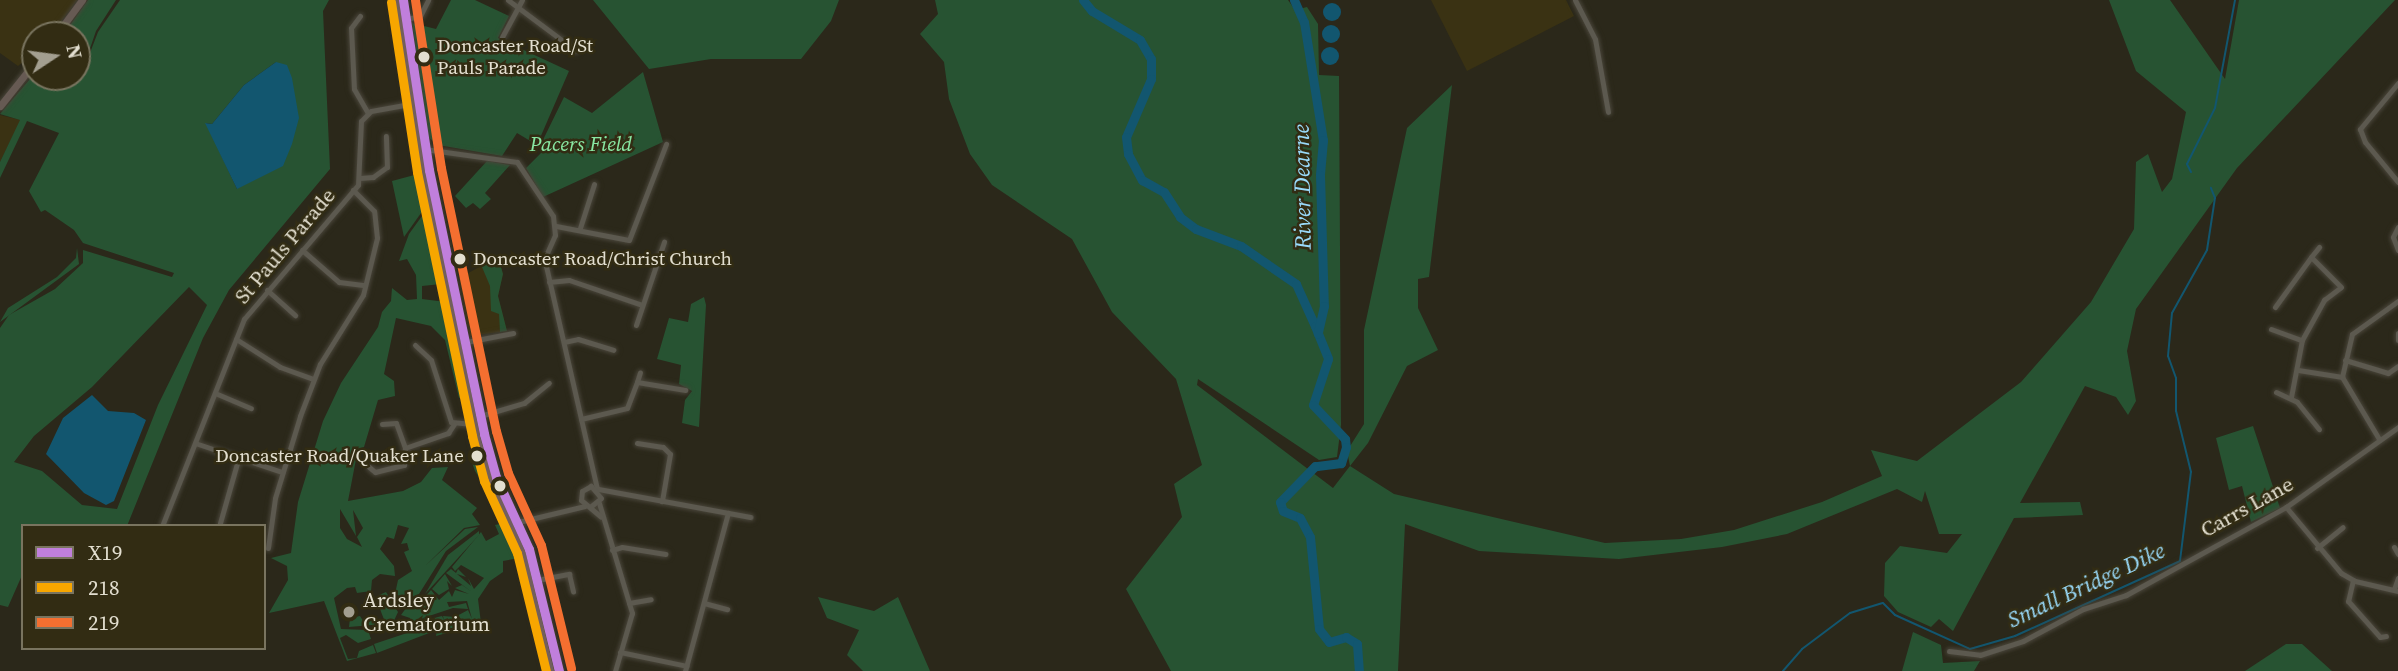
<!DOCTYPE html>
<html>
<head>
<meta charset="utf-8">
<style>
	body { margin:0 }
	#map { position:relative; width:2398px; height:671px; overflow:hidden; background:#2b281a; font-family:"Source Serif 4",serif }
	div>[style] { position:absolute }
	.built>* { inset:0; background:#3a3213 }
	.green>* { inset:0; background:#275332 }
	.water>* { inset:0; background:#12566f }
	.round { border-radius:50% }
	.stream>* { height:2px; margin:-1px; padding:0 1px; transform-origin:1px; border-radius:1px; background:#12566f }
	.river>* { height:9px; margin:-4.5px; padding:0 4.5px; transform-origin:4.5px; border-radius:4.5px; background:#12566f }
	.roads { filter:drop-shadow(0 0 2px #49453a) drop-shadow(0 0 2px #49453a) }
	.minor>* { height:5px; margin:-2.5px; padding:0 2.5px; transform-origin:2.5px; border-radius:2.5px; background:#5c594f }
	.major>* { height:7px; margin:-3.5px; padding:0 3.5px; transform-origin:3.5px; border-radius:3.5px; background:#665a53 }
	.highway>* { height:8px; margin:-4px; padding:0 4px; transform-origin:4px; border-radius:4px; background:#725f5b }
	.bus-1>* { height:9px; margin:-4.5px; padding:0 4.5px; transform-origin:4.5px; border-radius:4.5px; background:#c07fdc }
	.bus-2>* { height:9px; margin:-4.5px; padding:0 4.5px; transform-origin:4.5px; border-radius:4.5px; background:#f7a600 }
	.bus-3>* { height:9px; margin:-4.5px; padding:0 4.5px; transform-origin:4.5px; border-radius:4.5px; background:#f46f30 }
	.dots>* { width:19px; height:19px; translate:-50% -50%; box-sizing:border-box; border:4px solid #322c13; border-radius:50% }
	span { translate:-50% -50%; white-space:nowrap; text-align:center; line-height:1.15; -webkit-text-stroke:5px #322c13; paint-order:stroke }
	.bus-label { font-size:19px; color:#e3dfd0 }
	.left { translate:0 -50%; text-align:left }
	.right { translate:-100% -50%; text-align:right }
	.park-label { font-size:21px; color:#89e8a3; font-style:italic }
	.street-label { font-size:21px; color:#e3dfd0 }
	.poi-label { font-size:21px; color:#e3dfd0 }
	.water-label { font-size:23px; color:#99dafa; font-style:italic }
	.legend { position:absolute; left:21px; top:524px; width:245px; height:126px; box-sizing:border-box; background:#322c13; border:2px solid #79745f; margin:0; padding:9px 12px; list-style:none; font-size:21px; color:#e3dfd0 }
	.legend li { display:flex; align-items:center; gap:14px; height:35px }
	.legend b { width:35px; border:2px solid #79745f }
	.north { position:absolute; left:21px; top:21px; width:70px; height:70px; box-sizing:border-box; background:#322c13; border:2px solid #79745f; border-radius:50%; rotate:77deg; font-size:19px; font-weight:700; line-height:28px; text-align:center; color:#e3dfd0 }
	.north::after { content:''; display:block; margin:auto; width:24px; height:32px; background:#a39f90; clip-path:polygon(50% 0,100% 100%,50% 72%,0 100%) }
</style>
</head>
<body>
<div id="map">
	<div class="built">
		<div style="clip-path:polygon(0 0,77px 0,51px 35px,35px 35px,35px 53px,18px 66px,0 53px)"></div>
		<div style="clip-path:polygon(1431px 0,1566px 0,1574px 16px,1467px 71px)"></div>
		<div style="clip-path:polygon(0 115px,21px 120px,0 162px)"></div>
		<div style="clip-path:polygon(498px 257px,503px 274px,498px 296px,507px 331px,470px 336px,459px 278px)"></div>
	</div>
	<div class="green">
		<div style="clip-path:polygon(evenodd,88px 0,116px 0,96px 31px,79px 81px,98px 32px,120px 0,329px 0,323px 11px,330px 169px,229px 290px,203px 338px,127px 526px,23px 526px,23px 573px,8px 607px,0 605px,0 328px,9px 315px,55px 289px,83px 263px,83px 250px,172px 277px,174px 273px,83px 243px,74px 230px,45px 210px,41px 212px,29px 191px,59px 133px,27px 121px,0 178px,0 162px,20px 120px,0 114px,35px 73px,35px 77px,77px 77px,77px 35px,63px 35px,88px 0,276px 62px,237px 189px,206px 123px,212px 124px,244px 85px,276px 62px,88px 0,189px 287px,207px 305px,158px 405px,117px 509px,82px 505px,42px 471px,14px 462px,34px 436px,92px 387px,189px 287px)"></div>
		<div style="clip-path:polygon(451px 0,475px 0,509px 16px,498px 38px,569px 71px,537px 145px,517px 133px,502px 156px,438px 145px,428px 137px,412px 23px,436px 29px)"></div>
		<div style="clip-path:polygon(593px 0,839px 0,831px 21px,801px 59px,711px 59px,649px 69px)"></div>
		<div style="clip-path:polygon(935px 0,1288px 0,1295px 10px,1307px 7px,1318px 24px,1319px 75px,1339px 76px,1341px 425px,1337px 457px,1319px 460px,1198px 379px,1197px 385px,1333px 488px,1350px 466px,1347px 451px,1364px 424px,1364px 330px,1407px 128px,1452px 85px,1429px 277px,1418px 279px,1418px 308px,1438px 350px,1407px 366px,1368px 443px,1350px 466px,1394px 494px,1605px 543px,1681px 539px,1734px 530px,1822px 502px,1882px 476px,1871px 450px,1917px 461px,2021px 382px,2091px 302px,2134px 229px,2136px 162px,2148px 154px,2162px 192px,2172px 179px,2186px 112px,2136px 71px,2109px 0,2170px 0,2225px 79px,2239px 0,2395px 0,2237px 168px,2136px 309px,2127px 351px,2136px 401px,2128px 415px,2116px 397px,2085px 386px,2020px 503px,2080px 502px,2083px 515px,2014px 518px,1953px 631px,1939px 619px,1931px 627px,1898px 612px,1884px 596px,1885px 563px,1900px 546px,1947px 553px,1962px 534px,1939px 534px,1925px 491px,1922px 502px,1897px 489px,1787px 534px,1722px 547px,1619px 559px,1479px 551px,1405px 524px,1398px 671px,1171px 671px,1126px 589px,1182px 517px,1174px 484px,1202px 465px,1176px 379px,1112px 312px,1072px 239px,992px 185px,970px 154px,949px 99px,944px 62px,920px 34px,938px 14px)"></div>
		<div style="clip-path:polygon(643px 72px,663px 142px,543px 197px,526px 168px,541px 153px,540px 146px,564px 97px,592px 113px)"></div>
		<div style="clip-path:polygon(487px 161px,510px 165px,485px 193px,491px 199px,480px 209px,473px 203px,466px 208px,455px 196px)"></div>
		<div style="clip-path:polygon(418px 174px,426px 206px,404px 237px,392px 181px)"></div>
		<div style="clip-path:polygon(evenodd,427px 209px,441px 284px,422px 286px,422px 299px,446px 302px,464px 397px,459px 398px,445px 340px,431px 326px,396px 318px,384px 374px,394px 381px,395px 396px,378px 400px,364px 447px,358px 449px,348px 501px,403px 491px,421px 482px,432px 468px,448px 467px,442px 480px,477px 508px,472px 514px,480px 525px,464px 528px,425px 566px,465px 529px,478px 527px,446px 551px,419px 594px,407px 599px,395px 594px,398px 580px,412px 571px,404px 552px,409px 550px,407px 543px,401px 544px,409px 528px,398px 525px,394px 539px,387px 537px,380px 549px,394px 566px,395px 576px,380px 574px,372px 580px,371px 591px,357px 593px,355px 587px,347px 588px,334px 598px,341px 629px,368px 630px,371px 639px,358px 643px,346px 635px,340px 638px,348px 659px,357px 658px,359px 651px,373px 645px,376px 653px,347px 661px,324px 601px,269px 613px,288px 580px,287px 566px,271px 558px,291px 553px,298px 502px,323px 421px,341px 383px,378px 327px,382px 312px,391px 301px,392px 288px,407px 300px,417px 299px,416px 275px,407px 259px,399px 261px,409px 234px,427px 209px,340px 509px,356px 536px,353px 510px,363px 528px,357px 537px,362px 547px,347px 539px,340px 528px,340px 509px)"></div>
		<div style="clip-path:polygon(77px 248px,79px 264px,0 322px,8px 308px,57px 277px,76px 258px)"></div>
		<div style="clip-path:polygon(498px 257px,503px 274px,498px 296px,507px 331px,500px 332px,499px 314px,491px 311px,490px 286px,482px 267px)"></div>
		<div style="clip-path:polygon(704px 297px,706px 305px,699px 427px,682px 423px,685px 400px,692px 391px,679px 384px,681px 365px,657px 359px,669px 318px,688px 322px,691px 304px)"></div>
		<div style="clip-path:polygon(2253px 426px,2280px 508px,2251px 522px,2242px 486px,2229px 490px,2216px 438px)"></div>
		<div style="clip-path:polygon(474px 452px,478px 464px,491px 496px,475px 471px,469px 454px)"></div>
		<div style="clip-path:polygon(evenodd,504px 523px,519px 558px,503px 561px,503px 572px,490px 581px,478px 599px,481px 623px,436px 636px,437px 630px,377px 653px,374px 644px,410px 632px,410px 618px,401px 615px,409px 604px,422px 600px,431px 590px,439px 600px,449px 591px,452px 597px,455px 590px,469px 594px,455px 588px,462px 585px,472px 592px,446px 573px,451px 569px,456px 573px,458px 569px,466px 577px,457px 574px,471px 586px,468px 578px,474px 589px,484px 578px,461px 565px,455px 571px,452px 567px,481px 532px,486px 541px,499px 534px,495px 525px,504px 523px,467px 601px,472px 619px,468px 610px,455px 617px,443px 616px,444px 620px,442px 616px,434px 618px,438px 627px,423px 631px,434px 627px,432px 618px,420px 619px,453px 608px,468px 609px,466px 603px,449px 607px,447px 602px,467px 601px)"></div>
		<div style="clip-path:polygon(479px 531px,479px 535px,425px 594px,448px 555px)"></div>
		<div style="clip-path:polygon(445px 574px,452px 586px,447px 581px,449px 589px,439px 595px,432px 589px)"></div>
		<div style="clip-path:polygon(386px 592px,398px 612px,392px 625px,385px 622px,378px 604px,379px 595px)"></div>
		<div style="clip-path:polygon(818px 597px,874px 611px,898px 597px,930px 671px,863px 671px,847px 655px,859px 630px,827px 618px)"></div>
		<div style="clip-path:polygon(360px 616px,365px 624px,375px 619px,383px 624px,349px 627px,350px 618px)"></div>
		<div style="clip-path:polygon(1913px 632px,1941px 645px,1943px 663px,1980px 661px,1974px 671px,1902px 671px)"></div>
		<div style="clip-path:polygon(2286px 644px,2302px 644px,2332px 671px,2245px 671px)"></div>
	</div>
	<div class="water">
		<div class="round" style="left:1323px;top:3px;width:18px;height:18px"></div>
		<div class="round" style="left:1322px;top:25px;width:18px;height:18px"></div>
		<div class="round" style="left:1321px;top:47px;width:18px;height:18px"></div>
		<div style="clip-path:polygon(276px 62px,287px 65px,292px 78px,299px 118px,292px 144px,283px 166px,237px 189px,205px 123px,212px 124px,244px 85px)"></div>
		<div style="clip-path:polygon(92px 395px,108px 411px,134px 413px,146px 420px,114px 501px,106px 505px,84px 493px,46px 454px,63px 418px)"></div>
	</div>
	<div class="stream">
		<div style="left:2191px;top:172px;width:9px;rotate:-117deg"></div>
		<div style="left:2187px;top:164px;width:63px;rotate:-63.4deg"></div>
		<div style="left:2215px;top:108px;width:110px;rotate:-79.5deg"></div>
		<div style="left:1783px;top:671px;width:29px;rotate:-49deg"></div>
		<div style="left:1802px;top:649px;width:60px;rotate:-36.9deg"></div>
		<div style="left:1850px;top:613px;width:34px;rotate:-17deg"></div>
		<div style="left:1883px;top:603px;width:17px;rotate:45deg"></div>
		<div style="left:1895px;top:615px;width:82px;rotate:24.4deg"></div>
		<div style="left:1970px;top:649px;width:47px;rotate:-16.1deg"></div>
		<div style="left:2015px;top:636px;width:181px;rotate:-24.4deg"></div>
		<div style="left:2180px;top:561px;width:90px;rotate:-83deg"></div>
		<div style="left:2191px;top:472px;width:63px;rotate:-103.8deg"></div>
		<div style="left:2176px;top:411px;width:33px;rotate:-90deg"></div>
		<div style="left:2176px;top:378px;width:23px;rotate:-110deg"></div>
		<div style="left:2168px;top:356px;width:43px;rotate:-84.7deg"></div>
		<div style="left:2172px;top:313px;width:72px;rotate:-60.9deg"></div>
		<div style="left:2207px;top:250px;width:53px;rotate:-81.3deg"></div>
		<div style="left:2215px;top:198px;width:11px;rotate:-112deg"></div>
	</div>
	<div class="river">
		<div style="left:1083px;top:0;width:14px;rotate:51deg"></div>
		<div style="left:1092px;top:11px;width:56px;rotate:31.1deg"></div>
		<div style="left:1140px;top:40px;width:22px;rotate:60deg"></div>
		<div style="left:1151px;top:59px;width:20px;rotate:90deg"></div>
		<div style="left:1151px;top:79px;width:63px;rotate:113.3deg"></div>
		<div style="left:1126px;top:137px;width:17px;rotate:83deg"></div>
		<div style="left:1128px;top:154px;width:30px;rotate:62deg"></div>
		<div style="left:1142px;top:180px;width:25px;rotate:29deg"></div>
		<div style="left:1164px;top:192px;width:30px;rotate:57deg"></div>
		<div style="left:1180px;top:217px;width:20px;rotate:37deg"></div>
		<div style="left:1196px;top:229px;width:48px;rotate:20.7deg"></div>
		<div style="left:1241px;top:246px;width:67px;rotate:34.6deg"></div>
		<div style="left:1296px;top:284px;width:46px;rotate:65.7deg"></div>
		<div style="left:1315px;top:326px;width:35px;rotate:68deg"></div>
		<div style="left:1328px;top:359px;width:48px;rotate:108.1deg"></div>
		<div style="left:1313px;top:405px;width:47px;rotate:46.7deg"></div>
		<div style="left:1345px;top:439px;width:8px;rotate:83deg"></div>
		<div style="left:1346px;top:447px;width:17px;rotate:107deg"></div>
		<div style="left:1341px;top:463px;width:26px;rotate:173deg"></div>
		<div style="left:1315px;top:466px;width:50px;rotate:134.2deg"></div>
		<div style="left:1280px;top:502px;width:9px;rotate:72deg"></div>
		<div style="left:1283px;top:511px;width:18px;rotate:22deg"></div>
		<div style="left:1300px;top:518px;width:21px;rotate:62deg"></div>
		<div style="left:1310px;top:537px;width:92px;rotate:84.4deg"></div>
		<div style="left:1319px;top:629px;width:16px;rotate:52deg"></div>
		<div style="left:1329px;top:642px;width:18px;rotate:-16deg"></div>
		<div style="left:1346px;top:637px;width:13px;rotate:32deg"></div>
		<div style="left:1357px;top:644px;width:27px;rotate:86deg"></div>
		<div style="left:1294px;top:0;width:24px;rotate:66deg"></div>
		<div style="left:1304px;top:22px;width:120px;rotate:80.9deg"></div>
		<div style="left:1323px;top:140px;width:35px;rotate:95deg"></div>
		<div style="left:1320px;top:175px;width:131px;rotate:88.3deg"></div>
		<div style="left:1324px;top:306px;width:28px;rotate:103deg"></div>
	</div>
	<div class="roads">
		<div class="minor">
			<div style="left:508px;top:0;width:84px;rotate:36.7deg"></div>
			<div style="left:1575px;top:0;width:44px;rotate:62.9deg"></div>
			<div style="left:1595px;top:39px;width:74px;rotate:79.9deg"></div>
			<div style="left:360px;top:16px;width:15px;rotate:127deg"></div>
			<div style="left:351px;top:28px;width:61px;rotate:87.2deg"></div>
			<div style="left:354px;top:89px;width:28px;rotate:60deg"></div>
			<div style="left:406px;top:19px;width:14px;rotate:-12deg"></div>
			<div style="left:420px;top:16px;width:18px;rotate:-63deg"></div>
			<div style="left:502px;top:37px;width:42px;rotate:-61.6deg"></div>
			<div style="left:2398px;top:83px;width:60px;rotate:129.6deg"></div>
			<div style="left:2360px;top:129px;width:14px;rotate:69deg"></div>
			<div style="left:2365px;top:142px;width:52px;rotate:50.5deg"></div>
			<div style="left:424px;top:149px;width:94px;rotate:8deg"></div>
			<div style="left:517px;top:162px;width:65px;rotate:56.3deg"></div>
			<div style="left:553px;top:216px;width:19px;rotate:84deg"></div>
			<div style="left:555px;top:235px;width:24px;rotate:114deg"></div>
			<div style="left:545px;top:257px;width:9px;rotate:84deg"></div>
			<div style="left:546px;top:266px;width:228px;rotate:77.1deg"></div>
			<div style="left:360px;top:178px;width:13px;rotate:-4deg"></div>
			<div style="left:373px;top:177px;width:17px;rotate:-36deg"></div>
			<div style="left:387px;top:167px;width:31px;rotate:-92deg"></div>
			<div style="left:556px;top:226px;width:74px;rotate:10.9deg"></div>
			<div style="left:629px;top:240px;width:103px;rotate:-68.9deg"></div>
			<div style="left:2398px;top:227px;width:11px;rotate:117deg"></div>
			<div style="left:2393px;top:237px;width:14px;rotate:69deg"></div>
			<div style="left:580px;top:228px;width:46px;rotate:-72.3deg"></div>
			<div style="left:302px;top:250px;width:49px;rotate:40.9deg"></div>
			<div style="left:339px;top:282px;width:26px;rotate:7deg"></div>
			<div style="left:549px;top:282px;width:20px;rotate:-6deg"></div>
			<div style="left:569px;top:280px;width:77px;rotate:18.9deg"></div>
			<div style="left:267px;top:290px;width:38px;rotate:42deg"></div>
			<div style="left:2275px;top:307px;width:62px;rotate:-54.2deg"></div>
			<div style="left:636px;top:325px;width:88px;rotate:-71.4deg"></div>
			<div style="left:2271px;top:329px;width:33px;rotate:20deg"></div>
			<div style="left:2398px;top:333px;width:7px;rotate:90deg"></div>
			<div style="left:236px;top:339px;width:52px;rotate:32.5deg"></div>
			<div style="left:280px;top:367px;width:35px;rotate:20deg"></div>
			<div style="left:466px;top:342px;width:48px;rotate:-10.8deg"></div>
			<div style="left:564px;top:342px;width:14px;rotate:-12deg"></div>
			<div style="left:578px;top:339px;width:37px;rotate:17deg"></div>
			<div style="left:415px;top:345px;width:22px;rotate:43deg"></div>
			<div style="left:431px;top:360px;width:65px;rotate:72.1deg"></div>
			<div style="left:451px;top:422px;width:22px;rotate:5deg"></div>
			<div style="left:2345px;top:360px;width:45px;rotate:16.8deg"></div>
			<div style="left:2388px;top:373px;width:12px;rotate:-35deg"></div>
			<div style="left:2298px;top:370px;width:45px;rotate:9deg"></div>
			<div style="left:637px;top:382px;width:10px;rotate:-73deg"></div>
			<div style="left:2276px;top:392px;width:23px;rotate:25deg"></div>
			<div style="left:2297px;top:402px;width:35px;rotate:51deg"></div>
			<div style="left:215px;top:393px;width:39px;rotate:23deg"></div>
			<div style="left:2291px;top:397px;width:58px;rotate:-79.1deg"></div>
			<div style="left:2302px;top:340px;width:46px;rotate:-61.2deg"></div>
			<div style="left:2324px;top:300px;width:21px;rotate:-37deg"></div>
			<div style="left:2341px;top:287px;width:42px;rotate:-135deg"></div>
			<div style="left:2311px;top:257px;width:13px;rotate:-51deg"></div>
			<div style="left:480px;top:416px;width:46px;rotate:-16.5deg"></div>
			<div style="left:524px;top:403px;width:32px;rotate:-39deg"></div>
			<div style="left:581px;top:419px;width:47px;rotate:-13.4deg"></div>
			<div style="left:627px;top:408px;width:28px;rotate:-69deg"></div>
			<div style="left:637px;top:382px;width:49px;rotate:9.5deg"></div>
			<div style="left:382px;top:424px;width:14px;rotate:-4deg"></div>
			<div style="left:396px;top:423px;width:27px;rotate:70deg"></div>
			<div style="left:2379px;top:439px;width:72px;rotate:-120.8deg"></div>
			<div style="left:2342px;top:377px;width:44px;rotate:-76.9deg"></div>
			<div style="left:2352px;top:334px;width:57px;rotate:-35.7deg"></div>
			<div style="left:195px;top:443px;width:92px;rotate:18.4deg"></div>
			<div style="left:637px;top:443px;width:26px;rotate:9deg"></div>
			<div style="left:663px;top:447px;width:10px;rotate:45deg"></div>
			<div style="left:670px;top:454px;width:48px;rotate:99.7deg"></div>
			<div style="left:369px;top:467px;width:8px;rotate:40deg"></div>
			<div style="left:375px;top:472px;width:30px;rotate:-14deg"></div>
			<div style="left:404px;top:465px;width:17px;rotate:-87deg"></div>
			<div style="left:405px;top:448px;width:46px;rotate:-19.2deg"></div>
			<div style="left:448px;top:433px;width:11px;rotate:-56deg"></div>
			<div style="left:598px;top:489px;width:155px;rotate:10.4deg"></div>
			<div style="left:599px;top:503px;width:115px;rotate:73.3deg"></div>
			<div style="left:632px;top:613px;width:60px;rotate:106.3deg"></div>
			<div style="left:590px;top:507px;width:14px;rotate:-39deg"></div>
			<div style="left:601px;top:498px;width:16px;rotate:-130deg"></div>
			<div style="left:591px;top:486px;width:10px;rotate:151deg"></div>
			<div style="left:582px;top:491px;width:9px;rotate:96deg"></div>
			<div style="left:581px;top:500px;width:26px;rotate:40deg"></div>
			<div style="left:2286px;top:507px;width:86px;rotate:50.2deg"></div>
			<div style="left:2341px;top:573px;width:16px;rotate:30deg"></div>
			<div style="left:2355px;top:581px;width:44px;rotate:13.1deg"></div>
			<div style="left:220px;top:523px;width:66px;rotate:-74.1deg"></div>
			<div style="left:514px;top:523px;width:73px;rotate:-13.5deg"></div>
			<div style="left:162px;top:526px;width:223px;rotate:-68.4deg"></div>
			<div style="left:244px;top:319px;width:176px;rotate:-49.6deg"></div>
			<div style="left:358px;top:185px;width:64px;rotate:-87.3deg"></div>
			<div style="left:361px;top:121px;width:14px;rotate:-45deg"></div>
			<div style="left:371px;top:111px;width:45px;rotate:-10.3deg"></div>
			<div style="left:2394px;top:547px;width:8px;rotate:60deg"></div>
			<div style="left:268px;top:548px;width:50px;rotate:-82deg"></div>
			<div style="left:275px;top:498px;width:86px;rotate:-73deg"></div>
			<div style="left:300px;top:416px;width:56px;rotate:-69deg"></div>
			<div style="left:320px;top:364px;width:81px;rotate:-58.1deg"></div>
			<div style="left:363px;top:295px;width:59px;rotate:-76.2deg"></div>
			<div style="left:377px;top:238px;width:27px;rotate:-96deg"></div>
			<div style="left:374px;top:211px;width:30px;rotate:-135deg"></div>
			<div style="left:2317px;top:548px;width:33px;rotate:-39deg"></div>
			<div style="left:612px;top:550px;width:10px;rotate:-17deg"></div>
			<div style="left:622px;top:547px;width:44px;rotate:9.2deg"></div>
			<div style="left:537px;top:580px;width:33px;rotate:-11deg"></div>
			<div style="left:569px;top:574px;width:18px;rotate:77deg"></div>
			<div style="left:2353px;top:580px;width:22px;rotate:103deg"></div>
			<div style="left:2348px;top:601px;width:48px;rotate:48.4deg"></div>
			<div style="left:2380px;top:637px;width:6px;rotate:-9deg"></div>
			<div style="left:2394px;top:589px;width:12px;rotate:-70deg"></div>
			<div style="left:629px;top:603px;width:22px;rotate:-10deg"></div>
			<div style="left:704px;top:603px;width:24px;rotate:15deg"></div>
			<div style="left:1949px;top:651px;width:31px;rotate:7deg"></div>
			<div style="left:1980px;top:655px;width:45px;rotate:-18deg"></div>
			<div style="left:2023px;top:641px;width:68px;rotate:-28.1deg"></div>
			<div style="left:2083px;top:609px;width:45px;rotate:-18deg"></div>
			<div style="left:2126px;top:595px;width:183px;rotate:-28.8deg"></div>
			<div style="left:2286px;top:507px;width:138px;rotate:-35.5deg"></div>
			<div style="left:620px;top:652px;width:68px;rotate:11.8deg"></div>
			<div style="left:685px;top:671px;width:164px;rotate:-74.8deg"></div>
		</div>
		<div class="major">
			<div style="left:56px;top:35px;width:44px;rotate:-53.4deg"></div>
			<div style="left:0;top:106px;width:56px;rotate:-51.5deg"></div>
		</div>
		<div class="highway">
			<div style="left:395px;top:0;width:174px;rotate:81.1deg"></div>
			<div style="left:422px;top:172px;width:275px;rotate:78.4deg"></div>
			<div style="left:477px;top:441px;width:43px;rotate:72.4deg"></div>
			<div style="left:490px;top:482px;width:79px;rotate:66deg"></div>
			<div style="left:522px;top:554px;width:120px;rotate:76.5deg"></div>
			<div style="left:403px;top:0;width:172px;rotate:81.3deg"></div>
			<div style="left:429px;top:170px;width:270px;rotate:78.2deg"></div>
			<div style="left:484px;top:434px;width:45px;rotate:74.4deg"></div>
			<div style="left:496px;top:477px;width:79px;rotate:65.4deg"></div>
			<div style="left:529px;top:549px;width:126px;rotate:76.2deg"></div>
		</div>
	</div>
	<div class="bus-1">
		<div style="left:403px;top:0;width:172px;rotate:81.3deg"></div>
		<div style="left:429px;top:170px;width:270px;rotate:78.2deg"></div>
		<div style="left:484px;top:434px;width:45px;rotate:74.4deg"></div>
		<div style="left:496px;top:477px;width:79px;rotate:65.4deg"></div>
		<div style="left:529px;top:549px;width:126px;rotate:76.2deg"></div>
	</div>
	<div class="bus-2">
		<div style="left:391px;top:2px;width:172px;rotate:81.3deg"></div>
		<div style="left:417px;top:172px;width:270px;rotate:78.2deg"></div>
		<div style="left:472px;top:436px;width:47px;rotate:75.1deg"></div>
		<div style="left:484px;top:481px;width:79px;rotate:65.4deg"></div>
		<div style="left:517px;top:553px;width:122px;rotate:76.2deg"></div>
	</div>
	<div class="bus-3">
		<div style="left:415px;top:0;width:170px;rotate:81.2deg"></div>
		<div style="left:441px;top:168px;width:269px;rotate:78.2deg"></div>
		<div style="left:496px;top:431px;width:44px;rotate:74.1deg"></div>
		<div style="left:508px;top:473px;width:79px;rotate:65.4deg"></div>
		<div style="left:541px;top:545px;width:127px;rotate:76.3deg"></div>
	</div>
	<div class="dots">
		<div style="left:424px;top:57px;background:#e3dfd0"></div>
		<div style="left:460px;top:259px;background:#e3dfd0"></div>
		<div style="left:477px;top:456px;background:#e3dfd0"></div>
		<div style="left:500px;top:486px;background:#e3dfd0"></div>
		<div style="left:349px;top:612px;background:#a39f90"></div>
	</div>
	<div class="bus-label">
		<span class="left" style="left:437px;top:57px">Doncaster Road/St<br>Pauls Parade</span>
		<span class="left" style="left:473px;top:259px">Doncaster Road/Christ Church</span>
		<span class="right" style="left:464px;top:456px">Doncaster Road/Quaker Lane</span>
	</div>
	<div class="park-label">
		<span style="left:581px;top:144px">Pacers Field</span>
	</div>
	<div class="street-label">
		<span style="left:285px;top:246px;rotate:-50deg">St Pauls Parade</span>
		<span style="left:2247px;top:507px;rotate:-29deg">Carrs Lane</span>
	</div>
	<div class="poi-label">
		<span class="left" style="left:363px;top:612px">Ardsley<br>Crematorium</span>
	</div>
	<div class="water-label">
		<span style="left:1302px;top:187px;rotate:-91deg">River Dearne</span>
		<span style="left:2086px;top:585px;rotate:-25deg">Small Bridge Dike</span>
	</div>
	<ul class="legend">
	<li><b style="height:9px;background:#c07fdc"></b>X19</li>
	<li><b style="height:9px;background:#f7a600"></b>218</li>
	<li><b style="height:9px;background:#f46f30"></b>219</li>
	</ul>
	<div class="north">N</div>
</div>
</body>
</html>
